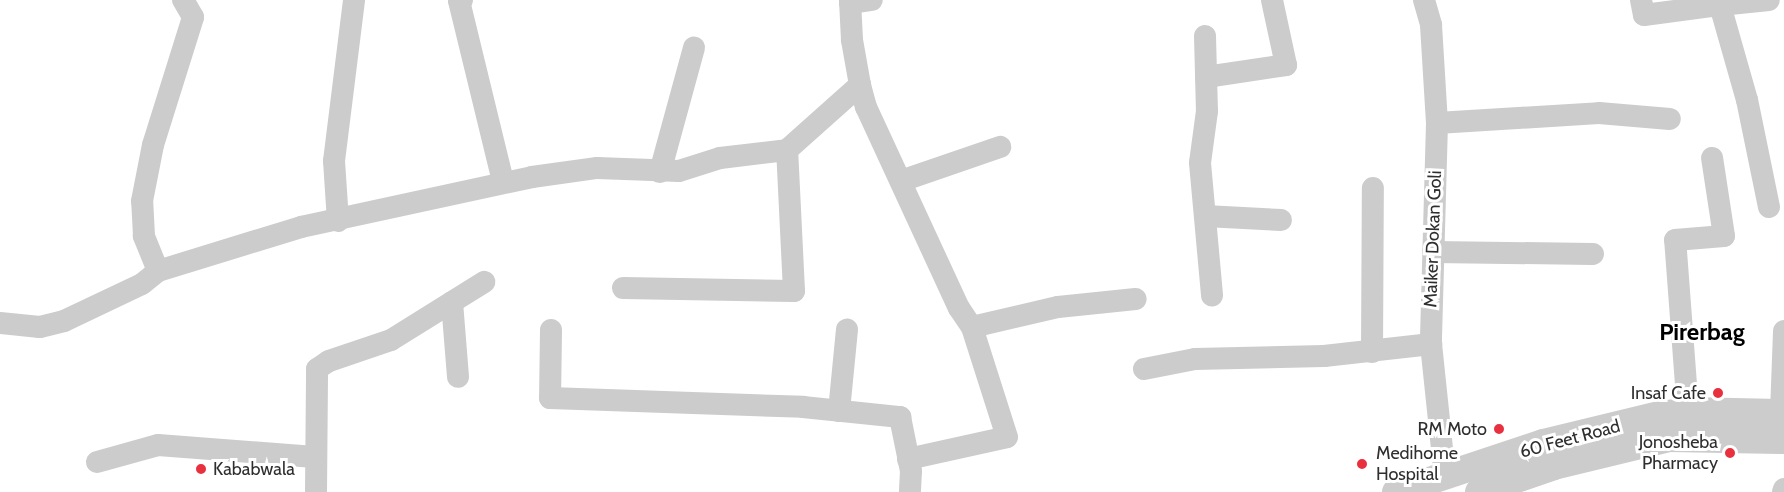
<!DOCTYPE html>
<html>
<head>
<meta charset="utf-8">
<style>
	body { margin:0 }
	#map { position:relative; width:1784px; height:492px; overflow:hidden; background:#fff; font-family:Cabin,sans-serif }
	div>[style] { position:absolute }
	.minor>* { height:22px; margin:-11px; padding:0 11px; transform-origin:11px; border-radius:11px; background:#ccc }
	.tertiary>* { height:28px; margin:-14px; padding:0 14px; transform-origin:14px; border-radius:14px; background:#ccc }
	.dots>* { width:16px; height:16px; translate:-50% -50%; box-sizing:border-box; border:3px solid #fff; border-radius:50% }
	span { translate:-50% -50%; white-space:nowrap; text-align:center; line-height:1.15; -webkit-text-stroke:6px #fff; paint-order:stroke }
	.street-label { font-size:18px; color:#2f2f2f }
	.poi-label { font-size:18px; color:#2f2f2f }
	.right { translate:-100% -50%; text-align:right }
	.left { translate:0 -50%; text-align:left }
	.district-label { font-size:24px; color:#000; font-weight:700 }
</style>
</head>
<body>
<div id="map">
	<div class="minor">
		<div style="left:462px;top:0;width:3px;rotate:162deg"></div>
		<div style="left:459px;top:1px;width:186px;rotate:76.3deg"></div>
		<div style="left:1424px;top:0;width:26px;rotate:74deg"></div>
		<div style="left:1431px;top:25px;width:98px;rotate:86.5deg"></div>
		<div style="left:1437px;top:123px;width:221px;rotate:91.6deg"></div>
		<div style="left:1431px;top:344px;width:135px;rotate:84deg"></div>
		<div style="left:1641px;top:0;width:15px;rotate:79deg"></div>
		<div style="left:1644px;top:15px;width:77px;rotate:-7.5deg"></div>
		<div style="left:850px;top:3px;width:22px;rotate:-8deg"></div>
		<div style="left:1205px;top:36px;width:75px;rotate:88.5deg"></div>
		<div style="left:1207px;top:111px;width:52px;rotate:97.7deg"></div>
		<div style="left:1200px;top:163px;width:133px;rotate:84.8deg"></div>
		<div style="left:1206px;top:77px;width:81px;rotate:-8.5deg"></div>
		<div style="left:1286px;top:65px;width:66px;rotate:-102.2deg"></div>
		<div style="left:860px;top:85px;width:23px;rotate:75deg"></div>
		<div style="left:866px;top:107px;width:221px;rotate:65.2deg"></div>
		<div style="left:959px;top:308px;width:23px;rotate:56deg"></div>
		<div style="left:972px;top:327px;width:88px;rotate:-13.1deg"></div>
		<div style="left:1058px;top:307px;width:78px;rotate:-5.9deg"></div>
		<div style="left:1437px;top:123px;width:162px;rotate:-3.5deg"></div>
		<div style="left:1599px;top:113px;width:71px;rotate:4.8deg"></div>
		<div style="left:660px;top:172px;width:129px;rotate:-74.7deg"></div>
		<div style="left:901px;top:181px;width:105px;rotate:-19deg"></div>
		<div style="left:1769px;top:207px;width:109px;rotate:-101.6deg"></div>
		<div style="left:1747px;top:100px;width:99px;rotate:-105.9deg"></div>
		<div style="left:1720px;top:5px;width:49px;rotate:-5.8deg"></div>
		<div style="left:1205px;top:216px;width:76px;rotate:3deg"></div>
		<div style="left:338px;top:221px;width:60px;rotate:-93.8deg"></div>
		<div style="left:334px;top:161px;width:162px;rotate:-82.9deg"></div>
		<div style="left:1433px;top:252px;width:160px;rotate:0.7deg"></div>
		<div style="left:158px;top:271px;width:150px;rotate:-17.1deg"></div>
		<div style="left:301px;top:227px;width:236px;rotate:-12.2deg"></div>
		<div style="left:532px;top:177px;width:66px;rotate:-7.9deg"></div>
		<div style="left:597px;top:168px;width:82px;rotate:2.1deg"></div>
		<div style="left:679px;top:171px;width:43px;rotate:-17.6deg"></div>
		<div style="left:720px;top:158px;width:67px;rotate:-6.8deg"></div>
		<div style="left:787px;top:150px;width:98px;rotate:-41.7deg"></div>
		<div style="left:860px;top:85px;width:46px;rotate:-100.1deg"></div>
		<div style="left:852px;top:40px;width:40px;rotate:-92.9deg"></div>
		<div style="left:623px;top:288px;width:171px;rotate:1deg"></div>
		<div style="left:794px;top:291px;width:141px;rotate:-92.8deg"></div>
		<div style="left:452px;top:302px;width:75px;rotate:85.4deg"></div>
		<div style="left:0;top:323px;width:40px;rotate:5.7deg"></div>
		<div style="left:40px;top:327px;width:25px;rotate:-14deg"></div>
		<div style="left:64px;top:321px;width:86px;rotate:-25.4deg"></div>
		<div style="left:142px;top:284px;width:21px;rotate:-39deg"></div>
		<div style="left:158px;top:271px;width:38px;rotate:-112deg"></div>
		<div style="left:144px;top:236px;width:35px;rotate:-93deg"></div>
		<div style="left:142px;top:201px;width:57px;rotate:-78.9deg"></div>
		<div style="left:153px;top:145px;width:134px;rotate:-72.6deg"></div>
		<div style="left:193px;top:17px;width:20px;rotate:-120deg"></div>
		<div style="left:551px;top:330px;width:68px;rotate:90.8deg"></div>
		<div style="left:550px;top:398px;width:253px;rotate:2deg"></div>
		<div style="left:803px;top:407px;width:98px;rotate:5.9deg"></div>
		<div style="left:900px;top:417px;width:55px;rotate:78.5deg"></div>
		<div style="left:911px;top:471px;width:21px;rotate:93deg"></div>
		<div style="left:1372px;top:352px;width:164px;rotate:-89.7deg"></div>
		<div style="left:1144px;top:369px;width:52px;rotate:-11.1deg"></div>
		<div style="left:1195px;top:359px;width:129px;rotate:-1.3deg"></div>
		<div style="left:1324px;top:356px;width:108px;rotate:-6.4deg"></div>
		<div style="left:839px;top:411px;width:82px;rotate:-84.4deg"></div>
		<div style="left:1688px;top:411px;width:171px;rotate:-94.3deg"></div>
		<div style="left:1675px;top:240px;width:49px;rotate:-4.7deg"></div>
		<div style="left:1724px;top:236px;width:79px;rotate:-98.7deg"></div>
		<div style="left:1781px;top:413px;width:82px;rotate:-87.9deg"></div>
		<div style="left:908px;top:459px;width:101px;rotate:-12.5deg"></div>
		<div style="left:1007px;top:437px;width:115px;rotate:-107.7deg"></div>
		<div style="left:97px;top:462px;width:63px;rotate:-15.6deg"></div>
		<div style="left:158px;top:445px;width:157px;rotate:4.4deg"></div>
		<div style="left:316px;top:492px;width:123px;rotate:-89.5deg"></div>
		<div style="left:317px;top:369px;width:14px;rotate:-34deg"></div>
		<div style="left:329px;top:361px;width:65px;rotate:-18.7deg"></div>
		<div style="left:391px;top:340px;width:110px;rotate:-31.9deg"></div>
		<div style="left:1783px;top:492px;width:3px;rotate:-72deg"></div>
	</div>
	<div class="tertiary">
		<div style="left:1396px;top:492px;width:155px;rotate:-18.4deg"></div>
		<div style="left:1543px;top:443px;width:120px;rotate:-13.5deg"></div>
		<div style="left:1660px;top:415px;width:28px;rotate:-8deg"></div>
		<div style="left:1688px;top:411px;width:96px;rotate:1.2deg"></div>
		<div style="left:1479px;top:492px;width:79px;rotate:-19.1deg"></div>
		<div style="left:1554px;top:466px;width:118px;rotate:-13.7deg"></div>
		<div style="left:1669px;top:438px;width:115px;rotate:1deg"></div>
	</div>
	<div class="dots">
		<div style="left:1718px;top:393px;background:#e8303e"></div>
		<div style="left:1499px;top:429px;background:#e8303e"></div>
		<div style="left:1730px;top:453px;background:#e8303e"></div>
		<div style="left:1362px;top:464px;background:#e8303e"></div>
		<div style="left:201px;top:469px;background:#e8303e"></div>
	</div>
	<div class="street-label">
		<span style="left:1433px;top:239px;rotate:-88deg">Maiker Dokan Goli</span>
		<span style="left:1570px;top:439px;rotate:-15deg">60 Feet Road</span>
	</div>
	<div class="poi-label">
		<span class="right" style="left:1706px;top:393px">Insaf Cafe</span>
		<span class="right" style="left:1487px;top:429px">RM Moto</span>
		<span class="right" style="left:1718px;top:453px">Jonosheba<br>Pharmacy</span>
		<span class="left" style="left:1376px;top:464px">Medihome<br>Hospital</span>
		<span class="left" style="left:213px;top:469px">Kababwala</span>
	</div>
	<div class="district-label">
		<span style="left:1702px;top:332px">Pirerbag</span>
	</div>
</div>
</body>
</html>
